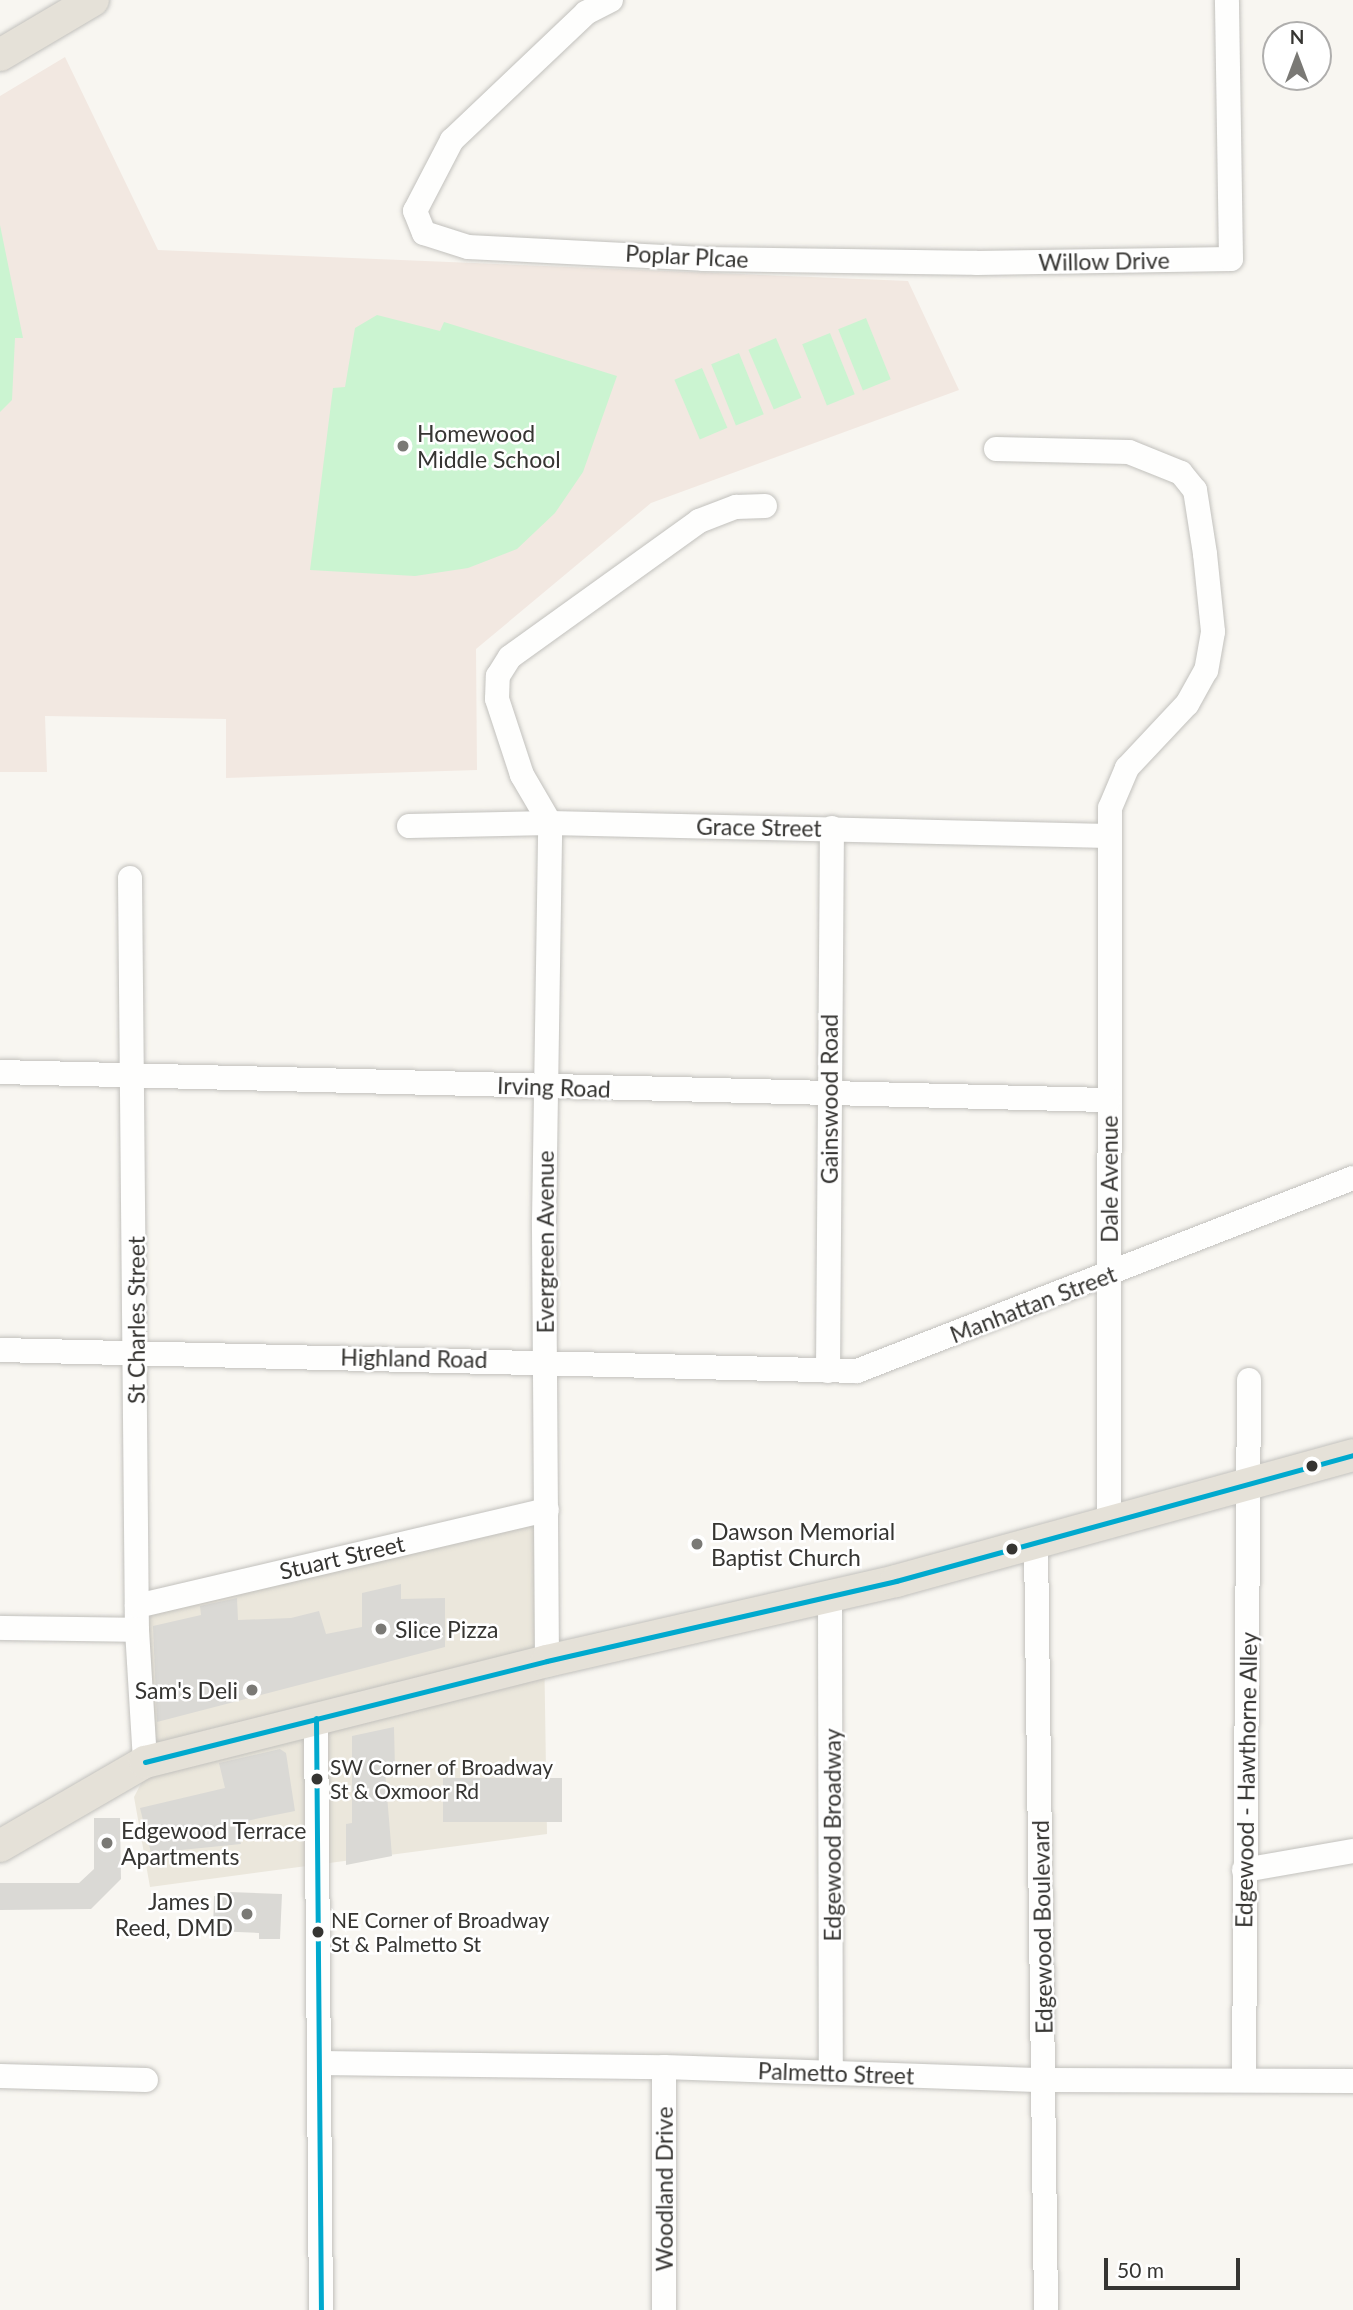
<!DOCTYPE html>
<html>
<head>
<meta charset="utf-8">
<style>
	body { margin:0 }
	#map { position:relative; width:1353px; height:2310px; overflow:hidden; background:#f8f6f1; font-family:Lato,sans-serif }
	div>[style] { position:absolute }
	.built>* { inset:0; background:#ebe7dc }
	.education>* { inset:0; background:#f2e8e1 }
	.green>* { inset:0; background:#cbf4d1; transform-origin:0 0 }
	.building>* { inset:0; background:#dad9d5; transform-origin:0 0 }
	.roads { filter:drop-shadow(0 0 2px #c2c1bd) drop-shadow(0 0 2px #c2c1bd) }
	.minor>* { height:24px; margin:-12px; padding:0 12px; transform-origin:12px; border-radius:12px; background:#fefefd }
	.major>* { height:32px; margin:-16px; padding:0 16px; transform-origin:16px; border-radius:16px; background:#e5e1d8 }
	.bus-1>* { height:5px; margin:-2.5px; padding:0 2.5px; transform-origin:2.5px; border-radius:2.5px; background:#00a9ce }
	.dots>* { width:19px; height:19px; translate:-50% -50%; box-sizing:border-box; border:4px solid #fff; border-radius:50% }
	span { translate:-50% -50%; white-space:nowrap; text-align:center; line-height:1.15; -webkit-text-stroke:5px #fff; paint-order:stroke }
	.bus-label { font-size:21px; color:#363532 }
	.left { translate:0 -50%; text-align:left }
	.street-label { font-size:23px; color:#363532 }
	.poi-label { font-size:23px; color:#363532 }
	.right { translate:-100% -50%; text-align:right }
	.north { position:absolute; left:1262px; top:21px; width:70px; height:70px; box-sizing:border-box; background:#fff; border:2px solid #afaead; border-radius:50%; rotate:0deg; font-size:19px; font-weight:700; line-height:28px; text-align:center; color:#363532 }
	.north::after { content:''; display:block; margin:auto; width:24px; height:32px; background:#7a7975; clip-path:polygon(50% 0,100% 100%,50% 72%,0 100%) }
	.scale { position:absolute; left:1104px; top:2258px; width:136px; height:32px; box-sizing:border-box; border:4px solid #363532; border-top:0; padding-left:9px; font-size:21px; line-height:24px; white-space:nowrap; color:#363532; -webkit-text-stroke:5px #fff; paint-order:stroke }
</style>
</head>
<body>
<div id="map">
	<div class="built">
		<div style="clip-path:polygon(542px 1514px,547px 1834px,150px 1887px,134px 1797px,149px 1768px,142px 1611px)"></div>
	</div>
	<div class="education">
		<div style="clip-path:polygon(65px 57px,158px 250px,908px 281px,959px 390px,651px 503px,476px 649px,477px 770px,226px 778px,226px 719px,45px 716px,47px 772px,0 772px,0 96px)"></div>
	</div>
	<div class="green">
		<div style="clip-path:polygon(0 225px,23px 338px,15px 338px,12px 400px,0 412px)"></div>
		<div style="clip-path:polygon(377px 315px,440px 331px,444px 322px,617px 376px,583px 472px,555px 513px,517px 549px,468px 568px,415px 576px,310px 570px,333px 388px,345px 387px,355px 328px)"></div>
		<div style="left:866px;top:318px;width:66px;height:30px;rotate:68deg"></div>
		<div style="left:830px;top:333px;width:66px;height:30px;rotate:68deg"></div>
		<div style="left:776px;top:338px;width:65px;height:30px;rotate:67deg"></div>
		<div style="left:739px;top:353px;width:66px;height:30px;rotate:68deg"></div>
		<div style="left:702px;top:368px;width:65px;height:30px;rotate:67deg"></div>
	</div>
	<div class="building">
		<div style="clip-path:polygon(401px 1584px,401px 1599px,445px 1598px,445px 1647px,157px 1722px,153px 1626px,201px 1615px,200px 1606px,237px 1598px,238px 1620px,291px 1618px,319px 1611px,326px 1634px,362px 1627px,362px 1593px)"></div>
		<div style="clip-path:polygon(394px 1727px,395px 1770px,385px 1771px,392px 1856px,346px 1865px,346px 1824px,352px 1823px,352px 1736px)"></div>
		<div style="clip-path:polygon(280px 1749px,286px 1753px,295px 1811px,236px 1823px,241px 1844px,151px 1853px,140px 1808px,225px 1788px,219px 1763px)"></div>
		<div style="left:443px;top:1778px;width:119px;height:44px"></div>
		<div style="clip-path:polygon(94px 1818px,120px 1818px,121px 1879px,91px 1909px,0 1910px,0 1883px,79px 1883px,94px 1869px)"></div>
		<div style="clip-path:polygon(229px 1892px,282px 1894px,280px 1939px,259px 1939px,259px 1933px,213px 1931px,214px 1896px,228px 1896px)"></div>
	</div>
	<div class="roads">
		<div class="minor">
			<div style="left:611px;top:0;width:28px;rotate:153deg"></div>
			<div style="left:586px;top:13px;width:185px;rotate:136.5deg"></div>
			<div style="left:452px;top:140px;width:80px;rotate:117.5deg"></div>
			<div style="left:415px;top:211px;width:24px;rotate:68deg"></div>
			<div style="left:424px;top:233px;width:46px;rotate:17.7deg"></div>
			<div style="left:468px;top:247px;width:235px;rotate:2.9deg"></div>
			<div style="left:703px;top:259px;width:273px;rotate:0.8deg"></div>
			<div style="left:976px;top:263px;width:255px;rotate:-0.9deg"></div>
			<div style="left:1231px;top:259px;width:259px;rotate:-90.9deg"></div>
			<div style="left:996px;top:449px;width:133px;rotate:1.3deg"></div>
			<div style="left:1129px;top:452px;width:56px;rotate:22deg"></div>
			<div style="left:1181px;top:473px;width:22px;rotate:51deg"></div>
			<div style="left:1195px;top:490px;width:65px;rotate:81.1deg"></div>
			<div style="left:1205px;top:554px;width:78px;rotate:84.1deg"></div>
			<div style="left:1213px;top:632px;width:39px;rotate:100deg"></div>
			<div style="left:1206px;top:670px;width:39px;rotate:119deg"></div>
			<div style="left:1187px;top:704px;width:88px;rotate:133.2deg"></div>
			<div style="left:1127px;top:768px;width:43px;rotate:113deg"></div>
			<div style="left:1110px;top:808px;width:714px;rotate:90.08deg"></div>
			<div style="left:550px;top:823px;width:56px;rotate:-120.3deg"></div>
			<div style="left:522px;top:775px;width:80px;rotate:-108.2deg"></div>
			<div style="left:497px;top:699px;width:23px;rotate:-88deg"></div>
			<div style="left:498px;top:676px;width:22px;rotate:-58deg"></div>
			<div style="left:510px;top:657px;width:233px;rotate:-35.7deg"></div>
			<div style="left:699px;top:521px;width:40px;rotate:-21deg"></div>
			<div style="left:736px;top:507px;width:29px;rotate:-2deg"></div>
			<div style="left:409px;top:826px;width:141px;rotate:-1.2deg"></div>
			<div style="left:550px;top:823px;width:559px;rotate:1.33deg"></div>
			<div style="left:130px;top:878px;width:752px;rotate:89.47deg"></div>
			<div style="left:137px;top:1630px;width:132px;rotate:86.5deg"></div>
			<div style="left:0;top:1072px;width:1109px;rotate:1.45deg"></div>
			<div style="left:0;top:1350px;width:857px;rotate:1.4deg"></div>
			<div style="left:857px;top:1371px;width:532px;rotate:-21.26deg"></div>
			<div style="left:828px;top:1371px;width:543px;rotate:-89.58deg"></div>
			<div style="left:1036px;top:1543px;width:767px;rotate:89.25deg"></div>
			<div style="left:830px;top:1598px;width:475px;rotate:89.9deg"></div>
			<div style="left:137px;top:1606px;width:421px;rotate:-13.2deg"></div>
			<div style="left:0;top:1628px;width:137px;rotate:0.8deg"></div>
			<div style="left:547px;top:1661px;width:440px;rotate:-90.4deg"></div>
			<div style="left:544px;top:1221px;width:398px;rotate:-89.1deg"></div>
			<div style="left:316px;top:1718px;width:592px;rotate:89.52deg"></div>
			<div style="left:1244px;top:1870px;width:111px;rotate:-9.9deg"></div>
			<div style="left:320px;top:2063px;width:344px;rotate:0.7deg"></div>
			<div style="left:664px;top:2067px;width:380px;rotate:2deg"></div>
			<div style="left:1044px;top:2080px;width:309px;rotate:0.2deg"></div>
			<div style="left:664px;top:2067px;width:243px;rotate:90deg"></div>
			<div style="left:0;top:2076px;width:146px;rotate:1.6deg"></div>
			<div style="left:1244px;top:2078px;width:698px;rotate:-89.59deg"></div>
		</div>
		<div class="major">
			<div style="left:0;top:55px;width:108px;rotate:-30.6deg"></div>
			<div style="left:0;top:1846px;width:168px;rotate:-30.1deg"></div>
			<div style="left:145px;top:1762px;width:414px;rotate:-14.1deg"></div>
			<div style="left:547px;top:1661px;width:358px;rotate:-12.9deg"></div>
			<div style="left:896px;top:1581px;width:474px;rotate:-15.4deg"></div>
		</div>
	</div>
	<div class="bus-1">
		<div style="left:316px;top:1718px;width:592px;rotate:89.52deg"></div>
		<div style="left:145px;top:1762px;width:414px;rotate:-14.1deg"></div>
		<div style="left:547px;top:1661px;width:358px;rotate:-12.9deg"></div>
		<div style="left:896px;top:1581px;width:474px;rotate:-15.4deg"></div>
	</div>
	<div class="dots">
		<div style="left:403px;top:446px;background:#7a7975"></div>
		<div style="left:1312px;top:1466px;background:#363532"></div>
		<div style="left:697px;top:1544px;background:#7a7975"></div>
		<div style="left:1012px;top:1549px;background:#363532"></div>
		<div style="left:381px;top:1629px;background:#7a7975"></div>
		<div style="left:252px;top:1690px;background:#7a7975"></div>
		<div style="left:317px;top:1779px;background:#363532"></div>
		<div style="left:107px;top:1843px;background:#7a7975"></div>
		<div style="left:247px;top:1914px;background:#7a7975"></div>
		<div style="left:318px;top:1932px;background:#363532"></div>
	</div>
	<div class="bus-label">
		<span class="left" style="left:330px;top:1779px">SW Corner of Broadway<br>St &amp; Oxmoor Rd</span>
		<span class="left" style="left:331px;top:1932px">NE Corner of Broadway<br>St &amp; Palmetto St</span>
	</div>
	<div class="street-label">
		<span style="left:687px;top:256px;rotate:3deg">Poplar Plcae</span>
		<span style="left:1104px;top:261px;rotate:-1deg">Willow Drive</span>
		<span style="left:759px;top:827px;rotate:1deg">Grace Street</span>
		<span style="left:554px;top:1087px;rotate:2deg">Irving Road</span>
		<span style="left:829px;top:1099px;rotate:-90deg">Gainswood Road</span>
		<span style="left:1109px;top:1179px;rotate:-90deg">Dale Avenue</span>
		<span style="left:545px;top:1242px;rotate:-90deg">Evergreen Avenue</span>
		<span style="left:1033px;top:1304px;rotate:-21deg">Manhattan Street</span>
		<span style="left:136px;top:1320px;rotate:-90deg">St Charles Street</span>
		<span style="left:414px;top:1358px;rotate:1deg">Highland Road</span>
		<span style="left:342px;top:1557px;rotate:-13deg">Stuart Street</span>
		<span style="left:1246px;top:1780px;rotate:-89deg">Edgewood - Hawthorne Alley</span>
		<span style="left:832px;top:1835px;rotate:-90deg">Edgewood Broadway</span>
		<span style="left:1042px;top:1927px;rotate:-91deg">Edgewood Boulevard</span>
		<span style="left:836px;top:2073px;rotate:2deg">Palmetto Street</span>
		<span style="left:664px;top:2189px;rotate:-90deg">Woodland Drive</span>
	</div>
	<div class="poi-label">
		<span class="left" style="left:417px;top:446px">Homewood<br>Middle School</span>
		<span class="left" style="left:711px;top:1544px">Dawson Memorial<br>Baptist Church</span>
		<span class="left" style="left:395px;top:1629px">Slice Pizza</span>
		<span class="right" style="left:238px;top:1690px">Sam's Deli</span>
		<span class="left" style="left:121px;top:1843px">Edgewood Terrace<br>Apartments</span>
		<span class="right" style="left:233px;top:1914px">James D<br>Reed, DMD</span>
	</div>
	<div class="north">N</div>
	<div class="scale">50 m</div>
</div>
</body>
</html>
